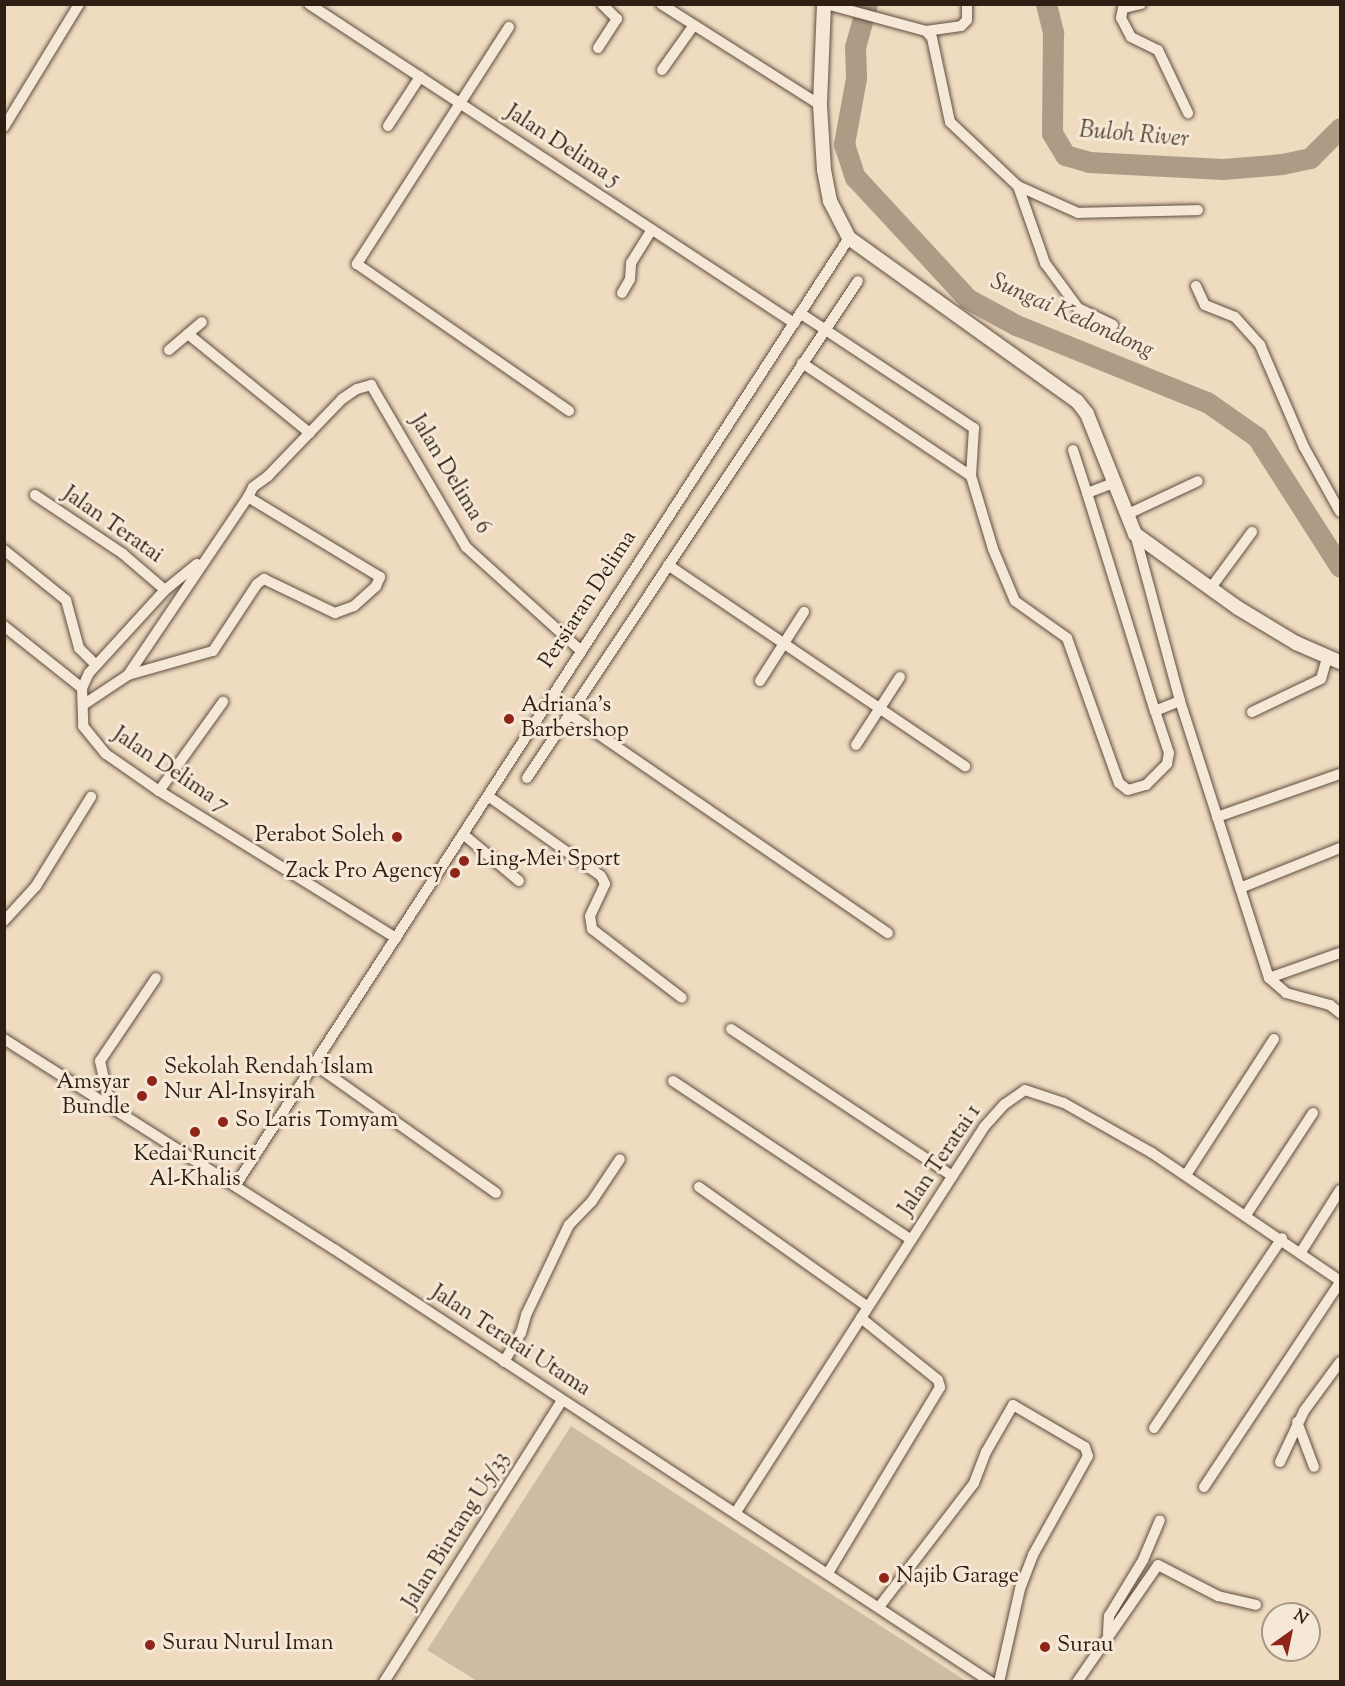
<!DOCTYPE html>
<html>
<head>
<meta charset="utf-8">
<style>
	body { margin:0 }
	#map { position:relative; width:1345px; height:1686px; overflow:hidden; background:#efdbc0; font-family:"Sorts Mill Goudy",serif }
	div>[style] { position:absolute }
	.green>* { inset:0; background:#cebba3 }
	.river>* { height:21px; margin:-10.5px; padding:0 10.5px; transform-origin:10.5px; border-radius:10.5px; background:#ae9b86 }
	.roads { filter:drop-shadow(0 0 2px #5f4d3f) drop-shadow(0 0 2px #5f4d3f) }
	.minor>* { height:10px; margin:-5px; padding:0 5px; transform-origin:5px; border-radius:5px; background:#f5e8d6 }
	.tertiary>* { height:14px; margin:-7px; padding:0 7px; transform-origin:7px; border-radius:7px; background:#f5e8d6 }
	.dots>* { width:16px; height:16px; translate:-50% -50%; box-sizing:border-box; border:3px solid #f5e8d6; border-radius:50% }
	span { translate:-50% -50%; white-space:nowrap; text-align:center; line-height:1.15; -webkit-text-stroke:6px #f5e8d6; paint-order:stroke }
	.street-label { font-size:22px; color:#2f1e14 }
	.poi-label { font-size:22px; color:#2f1e14 }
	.left { translate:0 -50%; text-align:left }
	.right { translate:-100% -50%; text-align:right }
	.water-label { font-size:24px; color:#5b4a3c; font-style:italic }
	.frame { position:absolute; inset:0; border:6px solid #2f1e14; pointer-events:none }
	.north { position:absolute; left:1261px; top:1602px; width:60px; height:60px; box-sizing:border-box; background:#f5e8d6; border:2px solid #a69788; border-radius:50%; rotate:33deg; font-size:16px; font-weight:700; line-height:24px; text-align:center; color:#2f1e14 }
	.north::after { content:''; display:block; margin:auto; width:21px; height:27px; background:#8f2418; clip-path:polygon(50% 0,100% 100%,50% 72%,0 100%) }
</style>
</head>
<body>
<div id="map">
	<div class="green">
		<div style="clip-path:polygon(571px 1426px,966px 1681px,477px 1681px,427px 1650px)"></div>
	</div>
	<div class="river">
		<div style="left:867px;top:4px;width:45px;rotate:105.6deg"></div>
		<div style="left:855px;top:47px;width:31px;rotate:88deg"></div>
		<div style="left:856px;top:78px;width:67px;rotate:100.3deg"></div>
		<div style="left:844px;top:144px;width:35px;rotate:72deg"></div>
		<div style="left:855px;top:177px;width:166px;rotate:47.2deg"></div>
		<div style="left:968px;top:299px;width:55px;rotate:28.4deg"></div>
		<div style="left:1016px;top:325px;width:206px;rotate:22deg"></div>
		<div style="left:1207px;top:402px;width:61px;rotate:35deg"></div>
		<div style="left:1257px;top:437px;width:154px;rotate:57.4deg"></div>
		<div style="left:1046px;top:4px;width:30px;rotate:76deg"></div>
		<div style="left:1053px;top:33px;width:100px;rotate:90.6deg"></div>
		<div style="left:1052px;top:133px;width:26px;rotate:59deg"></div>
		<div style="left:1065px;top:155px;width:25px;rotate:16deg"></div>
		<div style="left:1089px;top:162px;width:134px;rotate:3deg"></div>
		<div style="left:1223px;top:169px;width:59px;rotate:-4.8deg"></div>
		<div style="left:1282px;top:164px;width:29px;rotate:-12deg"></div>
		<div style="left:1310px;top:158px;width:42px;rotate:-45deg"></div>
	</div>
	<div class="roads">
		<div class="minor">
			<div style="left:309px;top:4px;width:581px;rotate:33.33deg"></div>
			<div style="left:661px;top:4px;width:188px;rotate:32.4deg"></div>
			<div style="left:826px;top:4px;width:104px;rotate:15.1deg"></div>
			<div style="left:926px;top:31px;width:9px;rotate:49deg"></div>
			<div style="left:932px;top:38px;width:86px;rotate:77.9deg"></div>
			<div style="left:950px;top:122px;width:93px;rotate:43.3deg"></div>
			<div style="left:1018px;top:186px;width:82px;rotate:70.7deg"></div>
			<div style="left:1045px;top:263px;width:56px;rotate:53.7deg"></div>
			<div style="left:1078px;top:308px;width:39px;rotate:26deg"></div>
			<div style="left:1141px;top:4px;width:18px;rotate:167deg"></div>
			<div style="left:1123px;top:8px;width:10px;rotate:101deg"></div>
			<div style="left:1121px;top:18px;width:21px;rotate:62deg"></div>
			<div style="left:1131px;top:37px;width:30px;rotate:26deg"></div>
			<div style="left:1158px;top:50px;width:70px;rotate:64.5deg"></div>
			<div style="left:509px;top:27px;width:282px;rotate:122.7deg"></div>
			<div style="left:357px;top:264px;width:258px;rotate:34.7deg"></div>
			<div style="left:926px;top:31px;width:35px;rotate:-8deg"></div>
			<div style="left:961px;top:26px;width:8px;rotate:-45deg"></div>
			<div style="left:967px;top:20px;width:16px;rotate:-90deg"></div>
			<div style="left:598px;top:48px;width:35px;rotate:-57deg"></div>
			<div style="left:617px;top:19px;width:21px;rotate:-135deg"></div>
			<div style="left:662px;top:70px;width:55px;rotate:-54.6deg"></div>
			<div style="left:388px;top:126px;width:59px;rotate:-56.9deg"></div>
			<div style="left:4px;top:127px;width:144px;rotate:-58.6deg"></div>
			<div style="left:1018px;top:186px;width:66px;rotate:24.2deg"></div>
			<div style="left:1078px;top:213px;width:120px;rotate:-1.4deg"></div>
			<div style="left:1196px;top:286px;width:21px;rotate:65deg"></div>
			<div style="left:1205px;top:305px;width:32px;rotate:22deg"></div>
			<div style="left:1235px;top:317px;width:38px;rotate:48deg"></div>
			<div style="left:1260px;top:345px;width:111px;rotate:66.7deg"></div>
			<div style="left:1304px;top:447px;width:74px;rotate:61deg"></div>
			<div style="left:622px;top:293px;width:16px;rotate:-60deg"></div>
			<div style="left:630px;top:279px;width:16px;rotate:-86deg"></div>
			<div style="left:631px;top:263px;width:39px;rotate:-58deg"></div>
			<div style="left:800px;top:313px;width:209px;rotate:33.5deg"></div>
			<div style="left:974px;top:428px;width:48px;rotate:93.6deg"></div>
			<div style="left:971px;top:476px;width:76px;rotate:73.2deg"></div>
			<div style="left:993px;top:549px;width:56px;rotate:67.1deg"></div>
			<div style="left:1015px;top:601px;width:64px;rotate:35.4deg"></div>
			<div style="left:1067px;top:638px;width:154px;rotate:70.3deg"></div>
			<div style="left:1119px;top:783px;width:11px;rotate:38deg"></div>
			<div style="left:1128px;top:790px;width:19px;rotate:-16deg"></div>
			<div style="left:1146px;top:785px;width:30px;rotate:-45deg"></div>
			<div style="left:1167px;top:764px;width:11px;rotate:-80deg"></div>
			<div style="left:1169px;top:753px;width:44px;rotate:-108.4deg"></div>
			<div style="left:1155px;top:711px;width:27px;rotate:-22deg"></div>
			<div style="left:188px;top:334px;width:157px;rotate:39.1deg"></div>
			<div style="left:169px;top:350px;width:43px;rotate:-40.3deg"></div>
			<div style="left:802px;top:363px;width:203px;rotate:33.8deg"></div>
			<div style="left:1073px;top:450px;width:45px;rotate:72deg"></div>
			<div style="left:1116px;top:482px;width:31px;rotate:159deg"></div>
			<div style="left:1087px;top:493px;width:228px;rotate:72.7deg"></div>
			<div style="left:35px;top:495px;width:106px;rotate:33.8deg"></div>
			<div style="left:123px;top:554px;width:55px;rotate:40.6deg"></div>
			<div style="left:248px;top:497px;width:11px;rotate:-63deg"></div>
			<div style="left:253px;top:487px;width:19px;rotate:-36deg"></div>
			<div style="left:268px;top:476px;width:107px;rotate:-46.1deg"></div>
			<div style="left:342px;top:399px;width:18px;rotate:-34deg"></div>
			<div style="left:357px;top:389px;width:15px;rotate:-16deg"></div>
			<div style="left:371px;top:385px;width:188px;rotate:59.6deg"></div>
			<div style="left:466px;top:547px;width:155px;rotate:42.1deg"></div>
			<div style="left:1128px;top:514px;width:77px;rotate:-25.2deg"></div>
			<div style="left:1135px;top:534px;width:173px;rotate:74.9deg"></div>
			<div style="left:1180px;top:701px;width:291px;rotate:72.2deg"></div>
			<div style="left:1269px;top:978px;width:23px;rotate:41deg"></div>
			<div style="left:1286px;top:993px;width:46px;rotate:15.3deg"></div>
			<div style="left:1330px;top:1005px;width:13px;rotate:39deg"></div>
			<div style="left:4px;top:550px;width:80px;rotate:38.9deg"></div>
			<div style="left:66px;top:600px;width:50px;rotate:74.8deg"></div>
			<div style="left:79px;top:648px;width:24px;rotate:45deg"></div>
			<div style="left:197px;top:564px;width:41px;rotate:140.9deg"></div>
			<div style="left:165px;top:590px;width:113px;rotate:132.5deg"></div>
			<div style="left:89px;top:673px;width:17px;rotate:115deg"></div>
			<div style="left:82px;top:688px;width:38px;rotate:88deg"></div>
			<div style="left:83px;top:726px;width:36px;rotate:51deg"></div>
			<div style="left:106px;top:754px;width:65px;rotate:34.9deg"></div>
			<div style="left:159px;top:791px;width:279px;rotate:31.8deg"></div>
			<div style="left:668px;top:565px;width:359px;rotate:34.1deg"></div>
			<div style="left:1210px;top:589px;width:71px;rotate:-53.6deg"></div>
			<div style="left:4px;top:626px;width:100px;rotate:38.5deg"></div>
			<div style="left:760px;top:681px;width:82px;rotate:-57.5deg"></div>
			<div style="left:83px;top:705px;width:54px;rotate:-33.7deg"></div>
			<div style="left:128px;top:675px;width:88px;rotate:-15.8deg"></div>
			<div style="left:213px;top:651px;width:80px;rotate:-56.7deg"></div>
			<div style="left:257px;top:584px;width:9px;rotate:-36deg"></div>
			<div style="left:264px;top:579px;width:79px;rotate:25.6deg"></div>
			<div style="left:335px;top:613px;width:20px;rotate:-20deg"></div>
			<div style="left:354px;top:606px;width:30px;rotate:-42deg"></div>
			<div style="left:376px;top:586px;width:10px;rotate:-66deg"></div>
			<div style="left:380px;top:577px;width:154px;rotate:-148.8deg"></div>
			<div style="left:248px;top:497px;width:215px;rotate:124deg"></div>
			<div style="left:1252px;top:712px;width:76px;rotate:-25.6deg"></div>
			<div style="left:1321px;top:679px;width:22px;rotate:-74deg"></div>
			<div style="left:569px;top:714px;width:387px;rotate:34.5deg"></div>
			<div style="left:856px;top:745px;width:81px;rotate:-57.1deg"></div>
			<div style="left:527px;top:778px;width:597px;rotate:-56.34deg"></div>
			<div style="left:159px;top:791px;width:110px;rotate:-54.3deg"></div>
			<div style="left:488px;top:796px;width:138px;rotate:35.3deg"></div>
			<div style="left:601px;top:876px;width:9px;rotate:63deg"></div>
			<div style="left:605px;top:884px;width:35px;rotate:115deg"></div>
			<div style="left:590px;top:916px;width:13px;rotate:81deg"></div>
			<div style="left:592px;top:929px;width:113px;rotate:37.5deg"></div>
			<div style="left:1217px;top:817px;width:130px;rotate:-19.3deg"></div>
			<div style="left:463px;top:834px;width:73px;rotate:40deg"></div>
			<div style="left:1240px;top:888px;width:108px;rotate:-21.8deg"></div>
			<div style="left:4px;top:921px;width:47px;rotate:-47.6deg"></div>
			<div style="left:36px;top:886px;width:105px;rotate:-58.3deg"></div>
			<div style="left:1269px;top:978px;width:75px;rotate:-19.4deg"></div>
			<div style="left:731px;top:1029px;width:265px;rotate:33.6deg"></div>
			<div style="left:4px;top:1039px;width:391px;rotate:32.5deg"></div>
			<div style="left:334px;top:1249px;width:787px;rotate:33.39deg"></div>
			<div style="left:314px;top:1064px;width:223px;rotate:35.3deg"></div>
			<div style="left:673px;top:1081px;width:286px;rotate:33.7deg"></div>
			<div style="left:110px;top:1106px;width:46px;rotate:-102.5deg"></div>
			<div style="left:100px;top:1061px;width:100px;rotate:-56deg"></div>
			<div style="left:1186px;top:1175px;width:162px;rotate:-57.1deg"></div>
			<div style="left:235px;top:1186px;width:1129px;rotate:-57.07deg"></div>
			<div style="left:699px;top:1187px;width:207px;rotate:35.4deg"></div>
			<div style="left:1246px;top:1215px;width:122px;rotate:-56.7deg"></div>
			<div style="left:1301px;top:1252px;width:73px;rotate:-57.8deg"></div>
			<div style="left:504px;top:1362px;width:34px;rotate:-60deg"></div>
			<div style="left:521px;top:1333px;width:19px;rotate:-74deg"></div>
			<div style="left:526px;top:1315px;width:100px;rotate:-64.5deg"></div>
			<div style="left:569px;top:1225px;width:33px;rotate:-46deg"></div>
			<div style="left:592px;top:1201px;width:50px;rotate:-56.3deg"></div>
			<div style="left:1297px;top:1422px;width:48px;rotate:69.3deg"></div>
			<div style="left:1154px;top:1428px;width:229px;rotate:-56deg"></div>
			<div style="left:1280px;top:1462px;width:56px;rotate:-64.8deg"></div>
			<div style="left:1304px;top:1411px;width:61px;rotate:-53.7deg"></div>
			<div style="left:1204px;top:1487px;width:246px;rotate:-56.4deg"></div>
			<div style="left:736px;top:1512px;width:458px;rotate:-57.2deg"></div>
			<div style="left:984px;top:1127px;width:31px;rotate:-48deg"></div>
			<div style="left:1005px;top:1104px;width:24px;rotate:-35deg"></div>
			<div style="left:1025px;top:1090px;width:41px;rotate:18.4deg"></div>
			<div style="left:1064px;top:1103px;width:101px;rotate:29.6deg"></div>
			<div style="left:1152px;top:1153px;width:227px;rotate:34.2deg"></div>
			<div style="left:828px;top:1573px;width:217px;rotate:-58.9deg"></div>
			<div style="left:940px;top:1387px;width:7px;rotate:-106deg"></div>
			<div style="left:938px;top:1380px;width:99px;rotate:-141.2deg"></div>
			<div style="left:879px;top:1607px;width:156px;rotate:-52.5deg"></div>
			<div style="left:974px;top:1483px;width:33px;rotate:-69deg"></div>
			<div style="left:986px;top:1452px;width:54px;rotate:-60.1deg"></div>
			<div style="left:1013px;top:1405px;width:83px;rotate:30.3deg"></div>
			<div style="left:1085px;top:1447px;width:9px;rotate:72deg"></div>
			<div style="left:1088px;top:1456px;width:113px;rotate:119.1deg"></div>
			<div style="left:1033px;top:1555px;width:36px;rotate:111deg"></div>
			<div style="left:1020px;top:1589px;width:95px;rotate:102.7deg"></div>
			<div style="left:1108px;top:1633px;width:17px;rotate:-87deg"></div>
			<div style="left:1109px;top:1616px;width:66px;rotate:-58.7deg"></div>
			<div style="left:1143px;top:1560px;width:43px;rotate:-67deg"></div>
			<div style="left:384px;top:1682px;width:333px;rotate:-57.7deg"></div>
			<div style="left:1077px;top:1682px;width:142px;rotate:-55.3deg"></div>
			<div style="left:1158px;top:1565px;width:68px;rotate:27.3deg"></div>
			<div style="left:1218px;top:1596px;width:39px;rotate:13deg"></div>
		</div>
		<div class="tertiary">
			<div style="left:824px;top:4px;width:101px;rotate:92.3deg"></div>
			<div style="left:820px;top:105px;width:65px;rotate:86.5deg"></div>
			<div style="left:824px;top:170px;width:32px;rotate:79deg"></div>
			<div style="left:830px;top:201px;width:42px;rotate:62.8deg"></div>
			<div style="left:849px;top:238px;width:280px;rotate:35.6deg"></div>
			<div style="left:1077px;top:401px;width:16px;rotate:52deg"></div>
			<div style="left:1087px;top:414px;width:129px;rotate:68.2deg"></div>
			<div style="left:1135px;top:534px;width:127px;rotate:35.7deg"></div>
			<div style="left:1238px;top:608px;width:68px;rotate:31.1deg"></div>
			<div style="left:1296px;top:643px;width:48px;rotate:23.4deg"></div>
		</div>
	</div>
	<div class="dots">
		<div style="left:509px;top:719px;background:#8f2418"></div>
		<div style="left:397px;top:837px;background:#8f2418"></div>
		<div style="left:464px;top:861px;background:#8f2418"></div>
		<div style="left:455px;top:873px;background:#8f2418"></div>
		<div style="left:152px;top:1081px;background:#8f2418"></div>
		<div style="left:142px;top:1096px;background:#8f2418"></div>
		<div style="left:223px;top:1122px;background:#8f2418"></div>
		<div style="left:195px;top:1132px;background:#8f2418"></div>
		<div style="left:884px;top:1578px;background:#8f2418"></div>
		<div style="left:150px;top:1645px;background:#8f2418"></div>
		<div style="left:1045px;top:1647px;background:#8f2418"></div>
	</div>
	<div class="street-label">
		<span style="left:562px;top:147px;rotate:33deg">Jalan Delima 5</span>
		<span style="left:449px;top:475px;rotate:59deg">Jalan Delima 6</span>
		<span style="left:112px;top:526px;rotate:35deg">Jalan Teratai</span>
		<span style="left:589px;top:600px;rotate:-57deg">Persiaran Delima</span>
		<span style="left:170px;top:771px;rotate:34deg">Jalan Delima 7</span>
		<span style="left:941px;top:1161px;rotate:-56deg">Jalan Teratai 1</span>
		<span style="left:510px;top:1342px;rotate:33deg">Jalan Teratai Utama</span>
		<span style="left:457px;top:1531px;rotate:-58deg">Jalan Bintang U5/33</span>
	</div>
	<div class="poi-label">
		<span class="left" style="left:521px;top:719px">Adriana's<br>Barbershop</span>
		<span class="right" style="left:385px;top:837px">Perabot Soleh</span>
		<span class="left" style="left:476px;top:861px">Ling-Mei Sport</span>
		<span class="right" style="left:443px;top:873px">Zack Pro Agency</span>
		<span class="left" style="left:164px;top:1081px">Sekolah Rendah Islam<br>Nur Al-Insyirah</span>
		<span class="right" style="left:130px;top:1096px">Amsyar<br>Bundle</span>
		<span class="left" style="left:235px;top:1122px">So Laris Tomyam</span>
		<span style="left:195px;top:1168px">Kedai Runcit<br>Al-Khalis</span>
		<span class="left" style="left:896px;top:1578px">Najib Garage</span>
		<span class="left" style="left:162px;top:1645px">Surau Nurul Iman</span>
		<span class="left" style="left:1057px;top:1647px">Surau</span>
	</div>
	<div class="water-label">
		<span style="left:1134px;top:136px;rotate:5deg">Buloh River</span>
		<span style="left:1072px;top:317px;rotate:24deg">Sungai Kedondong</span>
	</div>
	<div class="frame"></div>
	<div class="north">N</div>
</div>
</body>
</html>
